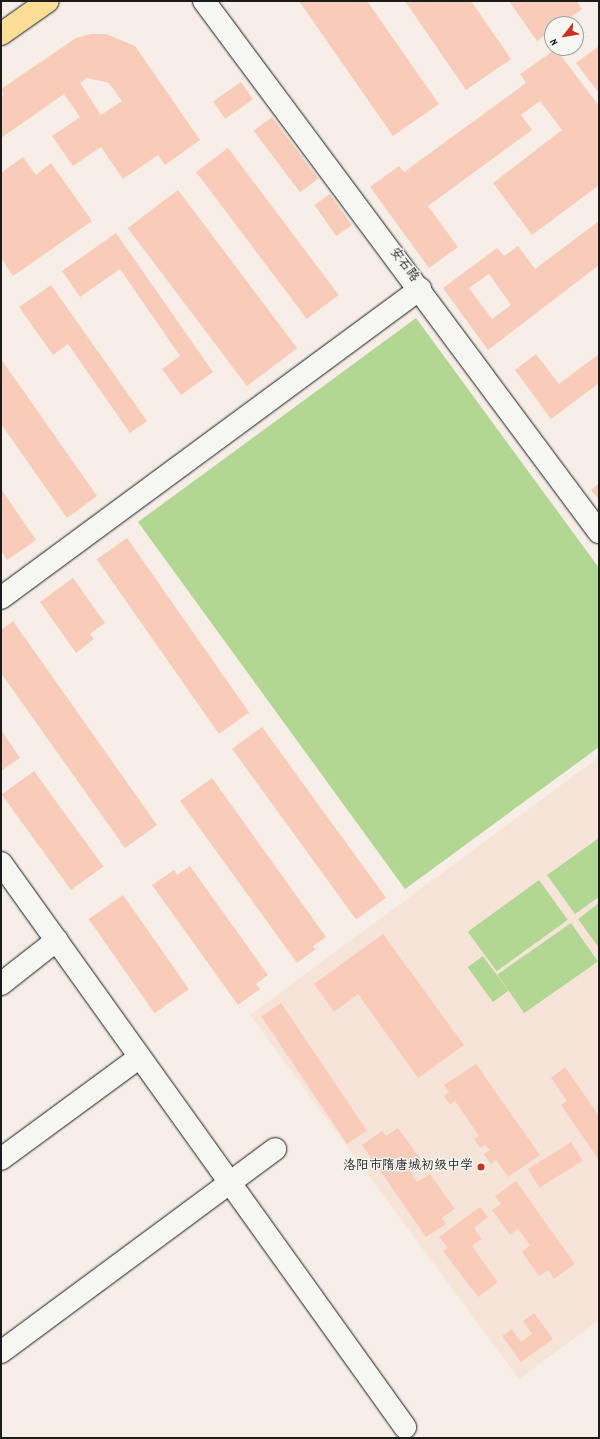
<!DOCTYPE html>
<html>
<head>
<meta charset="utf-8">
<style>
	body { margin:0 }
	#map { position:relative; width:600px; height:1439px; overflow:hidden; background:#f6eee7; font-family:Dekko,"LXGW WenKai TC",sans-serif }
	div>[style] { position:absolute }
	.built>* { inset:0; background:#f7e4d9 }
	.green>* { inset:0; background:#b2d792; transform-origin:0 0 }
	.building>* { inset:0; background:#f8ccb9; transform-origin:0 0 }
	.roads { filter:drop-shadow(0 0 1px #1c1c1c) drop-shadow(0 0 1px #1c1c1c) }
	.minor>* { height:22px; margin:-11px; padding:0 11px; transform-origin:11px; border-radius:11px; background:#f6f6f2 }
	.major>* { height:22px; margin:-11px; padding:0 11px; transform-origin:11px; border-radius:11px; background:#fdde96 }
	.dots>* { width:11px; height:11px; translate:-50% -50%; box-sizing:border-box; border:2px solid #f6f6f2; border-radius:50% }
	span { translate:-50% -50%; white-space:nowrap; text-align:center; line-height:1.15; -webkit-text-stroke:3px #f6f6f2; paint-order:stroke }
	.street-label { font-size:13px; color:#1c1c1c }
	.poi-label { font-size:13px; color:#1c1c1c }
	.right { translate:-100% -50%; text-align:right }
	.frame { position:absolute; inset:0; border:2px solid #1c1c1c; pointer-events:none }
	.north { position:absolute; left:544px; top:16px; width:40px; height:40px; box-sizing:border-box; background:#f6f6f2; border:1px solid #9f9f9c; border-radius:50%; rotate:239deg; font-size:11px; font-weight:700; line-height:16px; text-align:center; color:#1c1c1c }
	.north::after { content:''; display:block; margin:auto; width:14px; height:18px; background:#c8321e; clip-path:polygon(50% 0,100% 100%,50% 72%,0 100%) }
</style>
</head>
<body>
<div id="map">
	<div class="built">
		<div style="clip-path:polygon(599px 757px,599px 1320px,519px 1379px,250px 1015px)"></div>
	</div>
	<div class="green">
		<div style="clip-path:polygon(416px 318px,599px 568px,599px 747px,405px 889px,138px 522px)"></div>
		<div style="clip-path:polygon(599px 838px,599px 897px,575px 914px,547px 875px)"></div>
		<div style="left:539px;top:880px;width:49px;height:88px;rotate:54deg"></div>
		<div style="clip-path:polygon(599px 903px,599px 948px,578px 919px)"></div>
		<div style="left:571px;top:923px;width:47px;height:90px;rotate:55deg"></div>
		<div style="left:483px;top:956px;width:43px;height:19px;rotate:54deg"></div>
	</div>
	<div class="building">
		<div style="clip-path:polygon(299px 1px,367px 1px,439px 104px,393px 136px)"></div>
		<div style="clip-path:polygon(405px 1px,471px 1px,511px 59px,466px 90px)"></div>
		<div style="clip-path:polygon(509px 1px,577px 1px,582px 9px,561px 24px,552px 24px,552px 30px,537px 41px)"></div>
		<div style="clip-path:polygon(evenodd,91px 34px,106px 34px,135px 46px,200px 140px,165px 165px,158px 155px,123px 179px,101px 147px,73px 166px,52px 136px,80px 117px,64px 94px,1px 138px,1px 97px,4px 95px,1px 89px,76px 38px,91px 34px,87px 78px,109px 83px,122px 101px,101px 115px,80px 83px,87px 78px)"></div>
		<div style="clip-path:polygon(599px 46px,599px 93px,576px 63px)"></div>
		<div style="clip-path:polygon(556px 49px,599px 106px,599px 185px,532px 235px,493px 183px,562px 130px,540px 101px,521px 115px,532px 130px,428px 206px,458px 247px,429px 268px,370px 187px,399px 166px,404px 172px,526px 83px,520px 74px)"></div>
		<div style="left:241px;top:82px;width:21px;height:34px;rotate:55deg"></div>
		<div style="left:272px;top:117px;width:77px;height:23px;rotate:53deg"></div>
		<div style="left:228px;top:148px;width:184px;height:40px;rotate:53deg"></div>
		<div style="clip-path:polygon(23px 157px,36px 175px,51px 163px,92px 221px,13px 276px,1px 258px,1px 173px)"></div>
		<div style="left:178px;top:190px;width:198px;height:63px;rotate:53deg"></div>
		<div style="left:330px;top:194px;width:38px;height:19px;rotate:55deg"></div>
		<div style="clip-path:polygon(evenodd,599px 221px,599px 265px,488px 350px,443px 288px,497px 248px,504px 256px,518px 246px,535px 269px,599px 221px,489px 274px,511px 305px,492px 319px,469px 288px,489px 274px)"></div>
		<div style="clip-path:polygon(116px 233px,213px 372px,181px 395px,162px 369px,180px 356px,120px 269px,80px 297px,62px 271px)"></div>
		<div style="clip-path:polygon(51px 285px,147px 421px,130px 433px,68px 344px,53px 355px,19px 307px)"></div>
		<div style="clip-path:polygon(536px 354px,559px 384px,599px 354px,599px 383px,551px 419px,515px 370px)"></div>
		<div style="clip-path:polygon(1px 359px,97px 496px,67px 518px,1px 424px)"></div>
		<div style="clip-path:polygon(599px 483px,599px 500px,591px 490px)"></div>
		<div style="clip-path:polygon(1px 489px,36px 540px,7px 560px,1px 550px)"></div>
		<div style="left:127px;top:538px;width:213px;height:37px;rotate:55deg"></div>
		<div style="clip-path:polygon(73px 578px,105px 623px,90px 634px,94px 639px,76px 653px,40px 602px)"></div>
		<div style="clip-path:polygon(13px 621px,157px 825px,125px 848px,1px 673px,1px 630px)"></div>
		<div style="left:262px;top:727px;width:211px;height:37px;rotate:54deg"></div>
		<div style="clip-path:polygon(1px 730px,20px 758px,1px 771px)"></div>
		<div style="left:34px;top:771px;width:118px;height:40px;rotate:54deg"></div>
		<div style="clip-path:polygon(212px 778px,326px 937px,313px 946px,316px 949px,297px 963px,180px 801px)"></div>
		<div style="clip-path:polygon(190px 866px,268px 975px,256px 984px,260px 989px,238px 1005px,152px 885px,174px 870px,177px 875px)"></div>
		<div style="left:123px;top:895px;width:115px;height:42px;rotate:55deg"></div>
		<div style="clip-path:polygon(383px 934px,464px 1045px,418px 1078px,358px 994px,334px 1012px,314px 984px)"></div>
		<div style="left:281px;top:1003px;width:154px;height:24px;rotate:56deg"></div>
		<div style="clip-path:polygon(476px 1064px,540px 1155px,508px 1177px,496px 1160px,491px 1164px,484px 1154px,490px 1150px,485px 1145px,480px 1148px,474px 1139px,479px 1136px,455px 1101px,450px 1105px,444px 1096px,449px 1092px,444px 1085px)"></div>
		<div style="clip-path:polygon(565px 1067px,599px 1116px,599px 1160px,561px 1105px,567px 1101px,551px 1078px)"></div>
		<div style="clip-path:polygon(398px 1128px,424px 1164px,411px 1173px,417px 1182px,430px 1174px,455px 1209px,442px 1218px,446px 1224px,426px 1237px,362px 1145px,382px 1131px,386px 1136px)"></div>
		<div style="left:571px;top:1142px;width:22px;height:51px;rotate:58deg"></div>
		<div style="clip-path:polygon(516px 1181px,575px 1264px,554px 1279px,548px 1270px,539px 1276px,522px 1252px,530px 1245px,518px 1229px,510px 1235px,492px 1210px,501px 1204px,495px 1196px)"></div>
		<div style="clip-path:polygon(480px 1207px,488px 1217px,474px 1228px,482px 1239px,472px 1246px,498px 1282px,478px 1297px,443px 1251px,448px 1248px,439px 1237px)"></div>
		<div style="clip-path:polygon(534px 1313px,553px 1339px,521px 1362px,502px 1336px,512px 1329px,521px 1342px,532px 1334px,523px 1321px)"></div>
	</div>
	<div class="roads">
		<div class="minor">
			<div style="left:204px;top:1px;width:662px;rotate:53.36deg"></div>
			<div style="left:1px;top:598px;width:521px;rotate:-36.41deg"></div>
			<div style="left:1px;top:863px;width:694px;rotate:54.39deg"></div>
			<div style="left:1px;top:984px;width:71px;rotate:-38.2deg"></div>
			<div style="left:1px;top:1159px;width:172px;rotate:-36.3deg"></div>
			<div style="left:1px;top:1352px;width:341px;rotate:-36.5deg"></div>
		</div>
		<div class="major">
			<div style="left:1px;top:34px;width:57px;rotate:-35.1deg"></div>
		</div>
	</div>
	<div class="dots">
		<div style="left:481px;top:1167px;background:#c8321e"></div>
	</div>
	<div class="street-label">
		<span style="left:403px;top:266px;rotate:53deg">安石路</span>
	</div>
	<div class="poi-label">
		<span class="right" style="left:473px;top:1167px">洛阳市隋唐城初级中学</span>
	</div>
	<div class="frame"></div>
	<div class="north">N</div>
</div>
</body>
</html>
